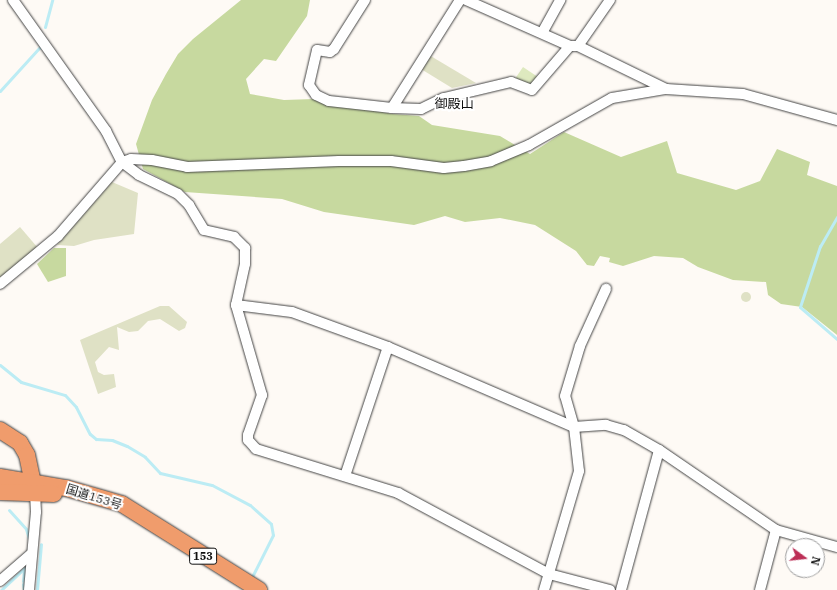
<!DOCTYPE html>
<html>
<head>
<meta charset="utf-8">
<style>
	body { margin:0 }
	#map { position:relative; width:837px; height:590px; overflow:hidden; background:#fefaf5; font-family:"IBM Plex Serif","Noto Sans JP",serif }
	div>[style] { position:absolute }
	.green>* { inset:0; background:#dee9bf; transform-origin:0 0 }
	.forest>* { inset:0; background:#c7d99f }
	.cemetery>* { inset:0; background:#dfe1c5 }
	.round { border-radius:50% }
	.stream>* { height:3px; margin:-1.5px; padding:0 1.5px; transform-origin:1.5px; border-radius:1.5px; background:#bcecf4 }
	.roads { filter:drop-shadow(0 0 1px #444) drop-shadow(0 0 1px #444) }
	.minor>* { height:10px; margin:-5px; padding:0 5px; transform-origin:5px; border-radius:5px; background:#fff }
	.trunk>* { height:16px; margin:-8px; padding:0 8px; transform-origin:8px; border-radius:8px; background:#f09c6c }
	span { translate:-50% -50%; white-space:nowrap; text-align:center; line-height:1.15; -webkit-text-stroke:4px #fff; paint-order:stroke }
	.shield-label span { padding:1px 3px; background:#fff; border:1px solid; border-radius:3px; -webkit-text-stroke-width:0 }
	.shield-label { font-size:11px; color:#111; font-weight:700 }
	.street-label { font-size:12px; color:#111 }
	.neighbourhood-label { font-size:13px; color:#111 }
	.north { position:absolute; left:785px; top:538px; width:40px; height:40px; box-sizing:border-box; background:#fff; border:1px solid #a0a0a0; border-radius:50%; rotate:105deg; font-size:11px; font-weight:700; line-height:16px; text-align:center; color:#111 }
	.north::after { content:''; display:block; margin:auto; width:14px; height:18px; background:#bc2e56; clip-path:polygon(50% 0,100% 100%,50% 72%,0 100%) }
</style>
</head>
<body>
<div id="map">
	<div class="green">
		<div style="left:523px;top:67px;width:18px;height:13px;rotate:34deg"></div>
	</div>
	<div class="forest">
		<div style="clip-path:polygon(241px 0,310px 0,307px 16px,276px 61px,264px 59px,246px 79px,250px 94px,284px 100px,314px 99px,393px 114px,419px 116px,432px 125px,500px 136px,530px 154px,564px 132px,621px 157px,667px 141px,677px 173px,736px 190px,760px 181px,777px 149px,810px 162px,807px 175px,837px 186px,837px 335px,802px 307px,781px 304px,768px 295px,766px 282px,733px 280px,698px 267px,683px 258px,654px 256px,623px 266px,609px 262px,610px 258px,600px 256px,594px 266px,587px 265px,576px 251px,535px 225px,500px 218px,465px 222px,445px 216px,414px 225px,324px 212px,282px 199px,185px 192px,143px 169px,136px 144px,152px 100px,166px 74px,178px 54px,193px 39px)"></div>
		<div style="clip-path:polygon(54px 248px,66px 248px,66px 276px,48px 282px,37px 264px)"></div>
	</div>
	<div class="cemetery">
		<div style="clip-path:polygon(429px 55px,476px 83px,452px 88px,421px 69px)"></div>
		<div style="clip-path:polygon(112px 182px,138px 193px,134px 234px,94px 240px,74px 246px,57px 245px)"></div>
		<div style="clip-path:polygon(20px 227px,38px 248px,0 278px,0 244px)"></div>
		<div class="round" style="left:741px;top:292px;width:10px;height:10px"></div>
		<div style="clip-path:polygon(160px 306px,169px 306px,187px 322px,185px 328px,179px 331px,160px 319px,148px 321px,138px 331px,129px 332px,117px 327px,119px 350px,109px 347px,95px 362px,98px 372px,104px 375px,114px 374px,116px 387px,98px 394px,80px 340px)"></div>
	</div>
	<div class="stream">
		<div style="left:45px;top:27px;width:28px;rotate:-75deg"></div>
		<div style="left:0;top:91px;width:59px;rotate:-47.7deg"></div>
		<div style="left:837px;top:217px;width:34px;rotate:120deg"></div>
		<div style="left:820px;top:246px;width:64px;rotate:108.2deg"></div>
		<div style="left:800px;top:307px;width:49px;rotate:40.9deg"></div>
		<div style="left:0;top:365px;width:27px;rotate:39deg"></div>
		<div style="left:21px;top:382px;width:46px;rotate:16.5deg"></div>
		<div style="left:65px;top:395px;width:16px;rotate:47deg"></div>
		<div style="left:76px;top:407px;width:30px;rotate:63deg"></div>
		<div style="left:90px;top:434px;width:8px;rotate:40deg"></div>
		<div style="left:96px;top:439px;width:16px;rotate:4deg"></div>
		<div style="left:112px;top:440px;width:16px;rotate:22deg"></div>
		<div style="left:127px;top:446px;width:21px;rotate:31deg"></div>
		<div style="left:145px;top:457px;width:22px;rotate:47deg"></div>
		<div style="left:160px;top:473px;width:53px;rotate:13deg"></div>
		<div style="left:212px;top:485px;width:43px;rotate:27.8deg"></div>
		<div style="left:250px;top:505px;width:28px;rotate:42deg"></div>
		<div style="left:271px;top:524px;width:11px;rotate:80deg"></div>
		<div style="left:273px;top:535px;width:47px;rotate:116.6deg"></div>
		<div style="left:9px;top:510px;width:25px;rotate:48deg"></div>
		<div style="left:26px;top:529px;width:10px;rotate:73deg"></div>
		<div style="left:23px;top:581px;width:11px;rotate:-85deg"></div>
		<div style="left:23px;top:584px;width:6px;rotate:81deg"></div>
		<div style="left:1px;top:590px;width:33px;rotate:-43deg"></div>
		<div style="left:37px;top:590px;width:46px;rotate:-85deg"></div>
	</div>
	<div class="roads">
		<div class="minor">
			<div style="left:13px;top:0;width:161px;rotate:54.6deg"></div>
			<div style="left:106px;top:131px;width:35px;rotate:63deg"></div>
			<div style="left:122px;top:162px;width:21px;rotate:37deg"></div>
			<div style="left:139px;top:175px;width:43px;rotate:26deg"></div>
			<div style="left:178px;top:194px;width:16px;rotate:45deg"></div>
			<div style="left:189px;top:205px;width:29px;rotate:59deg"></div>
			<div style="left:204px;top:230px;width:31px;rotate:13deg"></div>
			<div style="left:234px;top:237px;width:16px;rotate:45deg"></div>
			<div style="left:245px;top:248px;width:16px;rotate:90deg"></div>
			<div style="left:245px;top:264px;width:42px;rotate:102.4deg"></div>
			<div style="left:236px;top:305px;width:94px;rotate:73.9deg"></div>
			<div style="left:262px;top:395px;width:42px;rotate:109.3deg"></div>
			<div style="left:248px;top:435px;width:5px;rotate:90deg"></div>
			<div style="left:248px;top:440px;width:12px;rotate:48deg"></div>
			<div style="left:256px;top:449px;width:149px;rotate:17.2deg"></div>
			<div style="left:398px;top:493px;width:171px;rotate:28.2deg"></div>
			<div style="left:549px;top:574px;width:63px;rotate:14.7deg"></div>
			<div style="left:365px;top:0;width:58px;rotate:122.3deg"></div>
			<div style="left:334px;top:49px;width:5px;rotate:143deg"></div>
			<div style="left:330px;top:52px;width:13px;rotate:-171deg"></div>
			<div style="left:317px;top:50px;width:36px;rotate:103deg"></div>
			<div style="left:309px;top:85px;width:12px;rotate:55deg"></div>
			<div style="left:316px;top:95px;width:14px;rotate:25deg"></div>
			<div style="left:329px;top:101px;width:63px;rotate:6.3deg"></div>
			<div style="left:392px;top:108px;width:128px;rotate:-57.8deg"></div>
			<div style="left:466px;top:0;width:114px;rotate:23.9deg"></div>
			<div style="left:570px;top:46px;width:8px"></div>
			<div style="left:578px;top:46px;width:98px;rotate:26deg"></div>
			<div style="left:542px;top:33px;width:38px;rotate:-61deg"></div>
			<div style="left:578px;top:46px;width:56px;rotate:-55.2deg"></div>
			<div style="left:392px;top:108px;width:29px;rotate:2deg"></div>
			<div style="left:421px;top:109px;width:25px;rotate:-26deg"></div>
			<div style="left:444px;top:98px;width:69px;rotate:-13.4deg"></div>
			<div style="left:511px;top:82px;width:22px;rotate:21deg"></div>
			<div style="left:532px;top:90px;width:58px;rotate:-49.2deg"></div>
			<div style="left:0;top:284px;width:75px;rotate:-39.6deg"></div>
			<div style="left:58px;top:236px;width:98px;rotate:-49.1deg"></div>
			<div style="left:122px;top:162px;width:9px;rotate:-18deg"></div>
			<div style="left:131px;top:159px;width:21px;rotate:3deg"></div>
			<div style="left:152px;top:160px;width:36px;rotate:11deg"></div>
			<div style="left:187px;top:167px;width:152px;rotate:-2.3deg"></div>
			<div style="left:339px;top:161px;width:52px"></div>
			<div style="left:391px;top:161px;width:53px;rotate:7.5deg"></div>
			<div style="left:444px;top:168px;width:20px;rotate:-6deg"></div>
			<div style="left:464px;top:166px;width:27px;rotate:-10deg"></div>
			<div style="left:491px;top:161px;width:41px;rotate:-22.8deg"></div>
			<div style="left:529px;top:145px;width:95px;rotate:-29.5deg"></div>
			<div style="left:612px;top:98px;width:55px;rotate:-9.5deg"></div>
			<div style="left:666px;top:89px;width:77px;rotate:3.7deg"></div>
			<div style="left:743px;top:94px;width:98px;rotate:15.5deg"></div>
			<div style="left:236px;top:305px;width:56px;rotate:7.1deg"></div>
			<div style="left:292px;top:312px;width:102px;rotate:20deg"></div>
			<div style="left:345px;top:476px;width:136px;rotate:-71.6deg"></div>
			<div style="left:388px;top:347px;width:202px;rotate:23.3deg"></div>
			<div style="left:574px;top:427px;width:32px;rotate:-4deg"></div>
			<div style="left:606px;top:425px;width:19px;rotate:16deg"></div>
			<div style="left:624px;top:430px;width:40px;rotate:29.7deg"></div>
			<div style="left:659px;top:450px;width:142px;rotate:34.4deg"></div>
			<div style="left:776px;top:530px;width:63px;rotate:15.6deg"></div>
			<div style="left:0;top:581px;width:40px;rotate:-41deg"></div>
			<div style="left:29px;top:590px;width:78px;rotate:-84.9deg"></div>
			<div style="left:36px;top:512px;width:18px;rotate:-93deg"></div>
			<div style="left:544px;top:590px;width:124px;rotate:-73.6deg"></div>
			<div style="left:579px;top:471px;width:44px;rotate:-96.5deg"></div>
			<div style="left:574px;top:427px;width:32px;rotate:-106deg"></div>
			<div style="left:565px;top:396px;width:52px;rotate:-73.3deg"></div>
			<div style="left:580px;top:346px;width:63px;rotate:-65.5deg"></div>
			<div style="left:621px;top:590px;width:145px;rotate:-74.8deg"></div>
			<div style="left:760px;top:590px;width:62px;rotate:-75.1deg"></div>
		</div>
		<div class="trunk">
			<div style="left:0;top:430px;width:24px;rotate:33deg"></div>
			<div style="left:20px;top:443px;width:14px;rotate:60deg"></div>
			<div style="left:27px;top:455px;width:38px;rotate:78deg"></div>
			<div style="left:0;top:477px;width:67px;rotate:9.5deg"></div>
			<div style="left:66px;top:488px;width:58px;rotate:15.9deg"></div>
			<div style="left:122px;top:504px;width:162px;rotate:32.1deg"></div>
			<div style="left:0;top:492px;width:54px;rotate:2.1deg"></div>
		</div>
	</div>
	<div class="shield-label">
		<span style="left:203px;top:556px">153</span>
	</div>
	<div class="street-label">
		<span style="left:94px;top:497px;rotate:17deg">国道153号</span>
	</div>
	<div class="neighbourhood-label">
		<span style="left:454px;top:104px">御殿山</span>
	</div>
	<div class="north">N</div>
</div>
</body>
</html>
